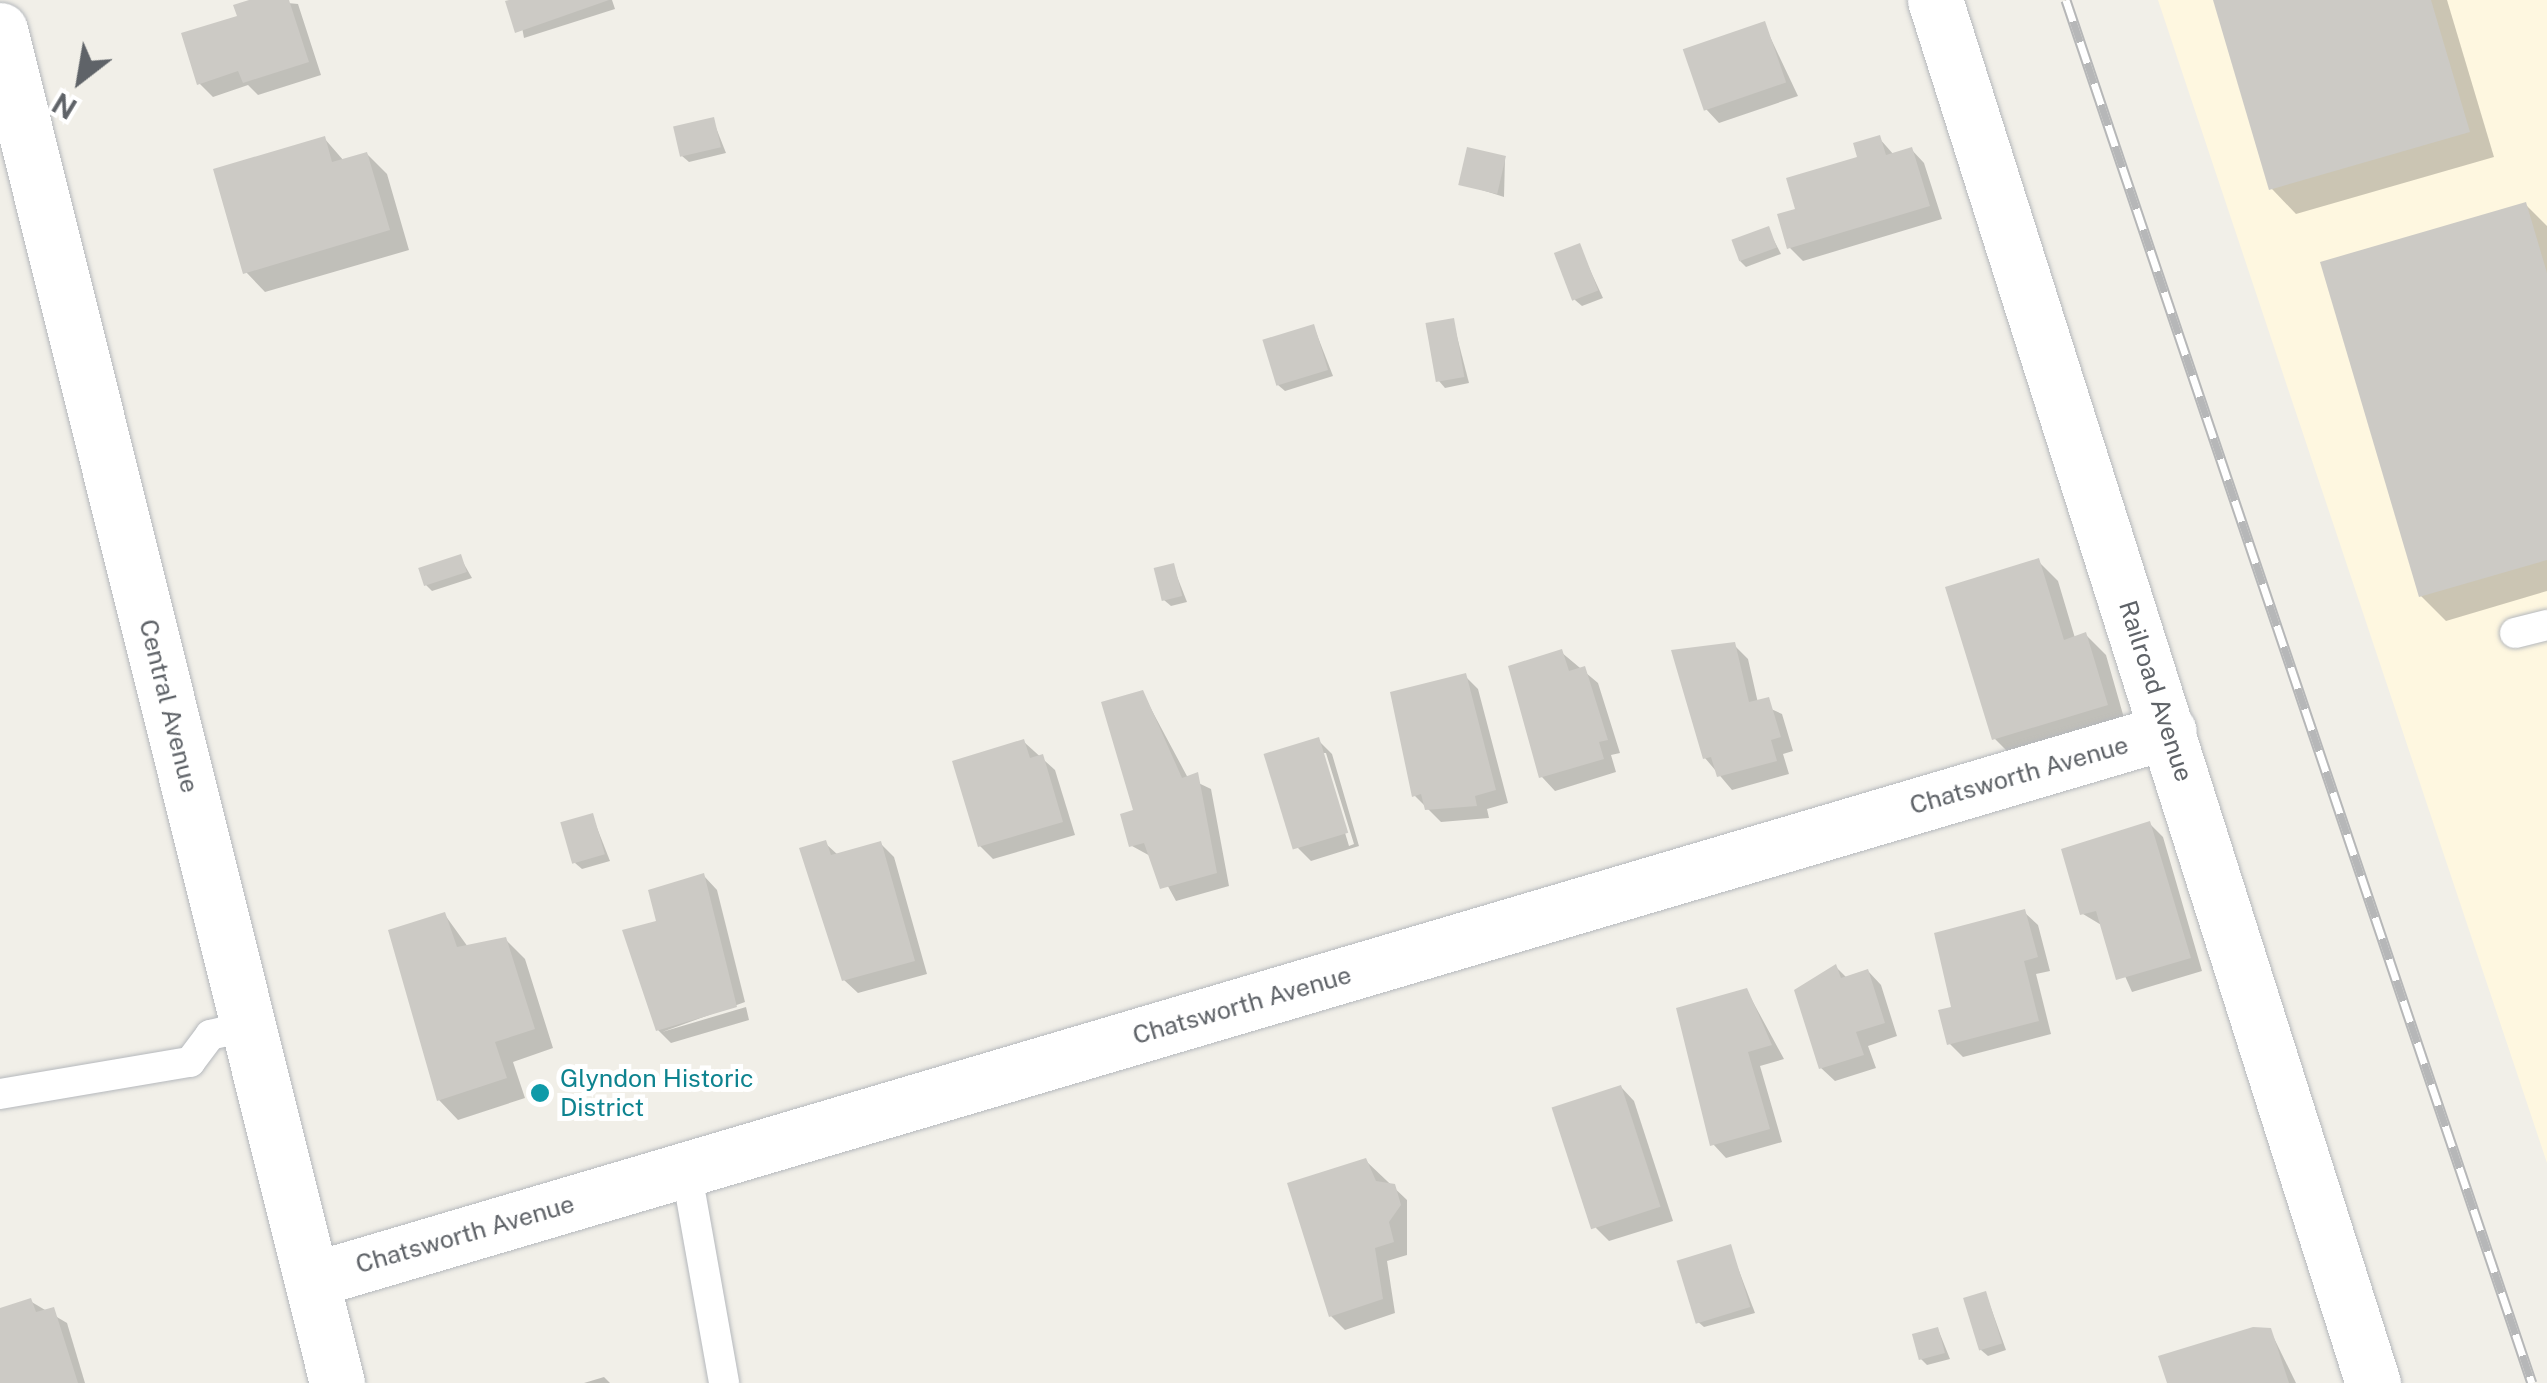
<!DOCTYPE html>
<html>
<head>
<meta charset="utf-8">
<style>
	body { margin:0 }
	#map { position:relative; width:2547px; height:1383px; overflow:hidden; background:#f1efe8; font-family:"Public Sans",sans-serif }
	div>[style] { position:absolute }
	.commercial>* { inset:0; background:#fef7e0 }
	.shadow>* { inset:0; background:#0003 }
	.building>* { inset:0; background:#cccac5; transform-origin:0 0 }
	.roads { filter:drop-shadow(0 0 2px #b5b8bc) drop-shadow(0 0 2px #b5b8bc) }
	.lane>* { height:30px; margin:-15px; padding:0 15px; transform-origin:15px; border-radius:15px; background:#fff }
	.street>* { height:55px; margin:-27.5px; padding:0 27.5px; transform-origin:27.5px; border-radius:27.5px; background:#fff }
	.secondary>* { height:55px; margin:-27.5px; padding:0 27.5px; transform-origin:27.5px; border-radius:27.5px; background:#fff }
	.rail>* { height:11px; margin-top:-5.5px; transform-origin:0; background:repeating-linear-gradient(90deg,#fff 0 22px,#b6b7b8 0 44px); box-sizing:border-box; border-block:2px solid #b6b7b8 }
	.dots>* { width:28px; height:28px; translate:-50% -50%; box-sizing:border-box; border:5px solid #fff; border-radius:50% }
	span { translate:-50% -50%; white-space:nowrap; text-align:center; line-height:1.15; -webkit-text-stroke:10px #fff; paint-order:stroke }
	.street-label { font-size:25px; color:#5f6368 }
	.culture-label { font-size:25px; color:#0d838f }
	.left { translate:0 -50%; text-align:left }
	.north { position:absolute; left:30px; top:30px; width:100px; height:100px; -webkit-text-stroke:8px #fff; paint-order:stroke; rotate:211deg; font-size:28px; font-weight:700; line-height:40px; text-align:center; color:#5f6368 }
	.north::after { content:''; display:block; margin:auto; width:35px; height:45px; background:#5f6368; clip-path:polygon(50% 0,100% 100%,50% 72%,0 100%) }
</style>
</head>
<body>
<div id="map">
	<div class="commercial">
		<div style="clip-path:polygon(2158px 0,2547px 0,2547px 1163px)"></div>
	</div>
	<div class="shadow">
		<div style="clip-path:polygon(257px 0,298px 4px,321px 75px,258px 95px,248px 85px,213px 97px,199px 83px)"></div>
		<div style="clip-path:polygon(517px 0,612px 0,615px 9px,524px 38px)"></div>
		<div style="clip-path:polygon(2216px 0,2447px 0,2494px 157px,2296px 214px,2272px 189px)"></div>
		<div style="clip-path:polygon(1764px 24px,1798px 96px,1719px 123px,1706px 109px)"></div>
		<div style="clip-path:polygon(713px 120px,726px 153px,689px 162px,682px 156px)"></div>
		<div style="clip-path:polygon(324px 138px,344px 161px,367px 154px,387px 174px,409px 250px,265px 292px,246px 272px)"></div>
		<div style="clip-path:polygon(1879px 138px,1894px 155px,1911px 149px,1924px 163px,1942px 219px,1803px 261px,1790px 248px,1798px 210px)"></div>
		<div style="clip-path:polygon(1505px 158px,1504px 197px,1463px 184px)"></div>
		<div style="clip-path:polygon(2525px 204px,2547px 226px,2547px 591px,2446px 621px,2421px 596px)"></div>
		<div style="clip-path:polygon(1768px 229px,1781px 254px,1746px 267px,1740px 261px)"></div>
		<div style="clip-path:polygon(1579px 246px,1603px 298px,1582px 306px,1575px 300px)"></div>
		<div style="clip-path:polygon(1453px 321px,1469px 383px,1445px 388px,1439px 381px)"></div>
		<div style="clip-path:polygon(1314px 327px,1333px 376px,1285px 391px,1278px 385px)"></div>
		<div style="clip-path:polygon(460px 557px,472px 578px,432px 591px,426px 585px)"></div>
		<div style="clip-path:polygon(2038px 561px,2058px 581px,2075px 638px,2086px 635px,2106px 655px,2126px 725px,2014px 758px,1994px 738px)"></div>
		<div style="clip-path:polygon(1173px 566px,1187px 602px,1171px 606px,1164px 600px)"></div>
		<div style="clip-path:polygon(1734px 645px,1748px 659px,1758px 703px,1782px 714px,1793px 751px,1783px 754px,1789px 774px,1732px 790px,1705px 758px)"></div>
		<div style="clip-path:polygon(1561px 652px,1598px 683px,1620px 753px,1611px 755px,1616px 772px,1555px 791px,1542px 777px)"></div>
		<div style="clip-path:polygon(1465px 676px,1478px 689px,1508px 803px,1487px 809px,1489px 818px,1441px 822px,1414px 795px)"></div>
		<div style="clip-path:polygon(1142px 692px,1188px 778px,1211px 789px,1229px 886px,1176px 901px,1152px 857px,1132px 846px)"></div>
		<div style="clip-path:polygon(evenodd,1318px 740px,1332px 754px,1359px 846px,1311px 861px,1298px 848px,1318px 740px,1321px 753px,1326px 753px,1354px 844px,1349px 846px,1321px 753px)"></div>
		<div style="clip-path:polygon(1024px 742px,1055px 770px,1075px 835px,993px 859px,980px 846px)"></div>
		<div style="clip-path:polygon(592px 815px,610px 861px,582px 869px,575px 863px)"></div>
		<div style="clip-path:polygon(2149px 823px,2163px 837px,2202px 971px,2132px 992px,2103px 926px,2083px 914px,2064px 850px)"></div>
		<div style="clip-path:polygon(825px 843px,838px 855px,881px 844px,894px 857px,927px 974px,858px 993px,844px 980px)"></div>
		<div style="clip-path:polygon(704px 876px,717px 890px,745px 1002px,662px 1032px,746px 1007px,749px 1020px,671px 1043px,658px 1030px,659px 922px)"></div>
		<div style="clip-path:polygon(2024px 912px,2038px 925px,2050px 971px,2036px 974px,2051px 1034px,1963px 1057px,1949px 1043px,1954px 1009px)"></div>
		<div style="clip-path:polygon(445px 915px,468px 947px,505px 939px,525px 959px,553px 1048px,513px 1062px,525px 1098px,458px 1120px,439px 1100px)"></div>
		<div style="clip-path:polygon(1836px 967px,1847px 978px,1868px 971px,1881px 985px,1897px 1036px,1868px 1046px,1876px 1068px,1835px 1081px,1821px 1068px)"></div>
		<div style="clip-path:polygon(1747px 991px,1784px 1059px,1760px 1066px,1782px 1142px,1726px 1158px,1713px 1144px)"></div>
		<div style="clip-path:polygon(1621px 1087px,1634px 1101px,1673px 1221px,1609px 1241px,1596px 1228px)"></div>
		<div style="clip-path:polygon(1366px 1161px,1407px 1200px,1407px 1255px,1387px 1261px,1395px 1313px,1345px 1330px,1331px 1316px)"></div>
		<div style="clip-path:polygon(1730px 1247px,1755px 1313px,1704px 1327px,1697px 1321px)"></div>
		<div style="clip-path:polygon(1986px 1294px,2006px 1350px,1988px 1356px,1981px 1350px)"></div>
		<div style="clip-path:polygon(30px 1301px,67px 1323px,85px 1383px,0 1383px,0 1313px)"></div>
		<div style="clip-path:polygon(1938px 1329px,1950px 1359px,1927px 1365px,1921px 1359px)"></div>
		<div style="clip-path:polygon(2270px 1330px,2296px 1383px,2169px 1383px)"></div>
		<div style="clip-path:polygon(604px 1377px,610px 1383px,584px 1383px)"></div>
	</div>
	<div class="building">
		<div style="clip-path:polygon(249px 0,289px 0,309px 62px,243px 83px,238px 71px,197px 85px,181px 33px,237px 16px,233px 5px)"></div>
		<div style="clip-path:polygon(609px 0,515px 33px,505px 1px,509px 0)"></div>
		<div style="clip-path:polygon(2213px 0,2431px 0,2470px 132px,2269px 190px)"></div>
		<div style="left:1765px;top:21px;width:65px;height:87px;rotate:71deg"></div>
		<div style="left:714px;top:117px;width:31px;height:42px;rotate:77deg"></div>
		<div style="clip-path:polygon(1880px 135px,1886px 155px,1912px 147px,1930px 206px,1787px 249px,1777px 214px,1795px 209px,1786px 178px,1857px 157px,1853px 143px)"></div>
		<div style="clip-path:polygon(325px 136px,332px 162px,367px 152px,390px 230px,243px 274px,213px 169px)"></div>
		<div style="left:1467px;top:147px;width:40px;height:39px;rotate:13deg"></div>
		<div style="clip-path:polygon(2526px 202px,2547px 273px,2547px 560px,2419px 597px,2320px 262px)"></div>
		<div style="left:1769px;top:226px;width:23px;height:40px;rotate:70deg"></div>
		<div style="left:1580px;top:243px;width:51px;height:28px;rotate:69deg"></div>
		<div style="left:1454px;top:318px;width:60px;height:29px;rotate:80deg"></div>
		<div style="left:1314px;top:324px;width:48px;height:54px;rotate:73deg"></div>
		<div style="left:461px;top:554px;width:19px;height:45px;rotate:72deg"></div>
		<div style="clip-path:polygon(2039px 558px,2064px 640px,2086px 632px,2108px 705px,1992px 740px,1945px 587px)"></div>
		<div style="left:1174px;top:563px;width:34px;height:21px;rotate:76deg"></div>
		<div style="clip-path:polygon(1735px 642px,1749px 702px,1769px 697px,1781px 737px,1771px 740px,1777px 761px,1717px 777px,1711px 757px,1703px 759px,1671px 650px)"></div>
		<div style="clip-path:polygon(1562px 649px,1569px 671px,1585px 666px,1608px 740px,1599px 742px,1604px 759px,1539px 778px,1508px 666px)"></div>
		<div style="clip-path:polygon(1466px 673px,1496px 790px,1475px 796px,1477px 806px,1425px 810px,1421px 794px,1412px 797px,1390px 692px)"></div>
		<div style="clip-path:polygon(1143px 690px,1182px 778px,1198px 772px,1217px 873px,1160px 889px,1144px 843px,1129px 847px,1120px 814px,1133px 810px,1101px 702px)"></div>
		<div style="left:1319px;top:737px;width:100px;height:58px;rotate:73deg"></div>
		<div style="clip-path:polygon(1024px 739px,1030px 758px,1043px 754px,1063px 822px,978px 847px,952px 761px)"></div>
		<div style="left:593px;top:813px;width:43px;height:34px;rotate:74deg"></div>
		<div style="clip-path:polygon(2150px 821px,2191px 958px,2116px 980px,2096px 911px,2080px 915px,2061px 849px)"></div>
		<div style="clip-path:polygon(826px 840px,831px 855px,881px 841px,915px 961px,842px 981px,799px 848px)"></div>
		<div style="clip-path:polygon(704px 873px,737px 1007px,656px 1031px,622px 930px,656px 921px,648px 890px)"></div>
		<div style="clip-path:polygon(2025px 909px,2038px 957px,2024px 961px,2039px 1021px,1947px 1045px,1938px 1010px,1951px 1007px,1934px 933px)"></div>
		<div style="clip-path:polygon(445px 912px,457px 947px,506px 937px,535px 1029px,495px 1042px,507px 1078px,437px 1101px,388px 930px)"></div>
		<div style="clip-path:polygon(1836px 964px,1841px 978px,1868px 969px,1885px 1023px,1856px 1032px,1864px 1055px,1819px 1069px,1794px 990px)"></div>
		<div style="clip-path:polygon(1747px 988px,1772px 1045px,1748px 1052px,1770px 1129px,1710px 1146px,1676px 1008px)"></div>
		<div style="left:1621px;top:1085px;width:128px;height:73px;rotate:72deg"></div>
		<div style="clip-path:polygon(1366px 1158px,1376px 1181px,1395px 1184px,1401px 1205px,1389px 1222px,1394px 1242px,1375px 1248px,1383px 1299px,1329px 1317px,1287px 1183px)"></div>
		<div style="left:1731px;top:1244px;width:66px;height:57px;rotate:73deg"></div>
		<div style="left:1986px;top:1291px;width:55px;height:24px;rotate:73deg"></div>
		<div style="clip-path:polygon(31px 1298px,36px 1312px,54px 1307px,78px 1383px,0 1383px,0 1308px)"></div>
		<div style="left:1938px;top:1327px;width:27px;height:27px;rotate:75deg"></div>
		<div style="clip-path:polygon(2253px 1327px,2271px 1328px,2289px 1383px,2167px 1383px,2158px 1356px)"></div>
	</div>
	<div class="roads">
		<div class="lane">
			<div style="left:2515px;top:633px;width:33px;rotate:-14deg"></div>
			<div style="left:0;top:1094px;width:193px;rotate:-9.6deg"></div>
			<div style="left:190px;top:1062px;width:34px;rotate:-53deg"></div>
			<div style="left:210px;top:1035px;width:43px;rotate:-13.4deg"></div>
			<div style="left:686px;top:1169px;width:217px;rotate:79.9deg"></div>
		</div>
		<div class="street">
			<div style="left:1935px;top:0;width:1451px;rotate:72.43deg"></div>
			<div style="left:315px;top:1279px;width:1933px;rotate:-16.47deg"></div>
		</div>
		<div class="secondary">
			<div style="left:0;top:30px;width:1394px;rotate:76.01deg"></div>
		</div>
	</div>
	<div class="rail">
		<div style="left:2066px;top:0;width:1459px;rotate:71.38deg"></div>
	</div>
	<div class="dots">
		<div style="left:540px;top:1093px;background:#0f9aa8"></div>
	</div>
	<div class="street-label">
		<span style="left:2156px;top:691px;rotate:72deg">Railroad Avenue</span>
		<span style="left:169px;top:706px;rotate:76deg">Central Avenue</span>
		<span style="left:2019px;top:775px;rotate:-16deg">Chatsworth Avenue</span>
		<span style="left:1242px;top:1005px;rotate:-16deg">Chatsworth Avenue</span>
		<span style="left:465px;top:1234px;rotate:-16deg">Chatsworth Avenue</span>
	</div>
	<div class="culture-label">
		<span class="left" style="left:560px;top:1093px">Glyndon Historic<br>District</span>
	</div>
	<div class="north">N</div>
</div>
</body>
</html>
